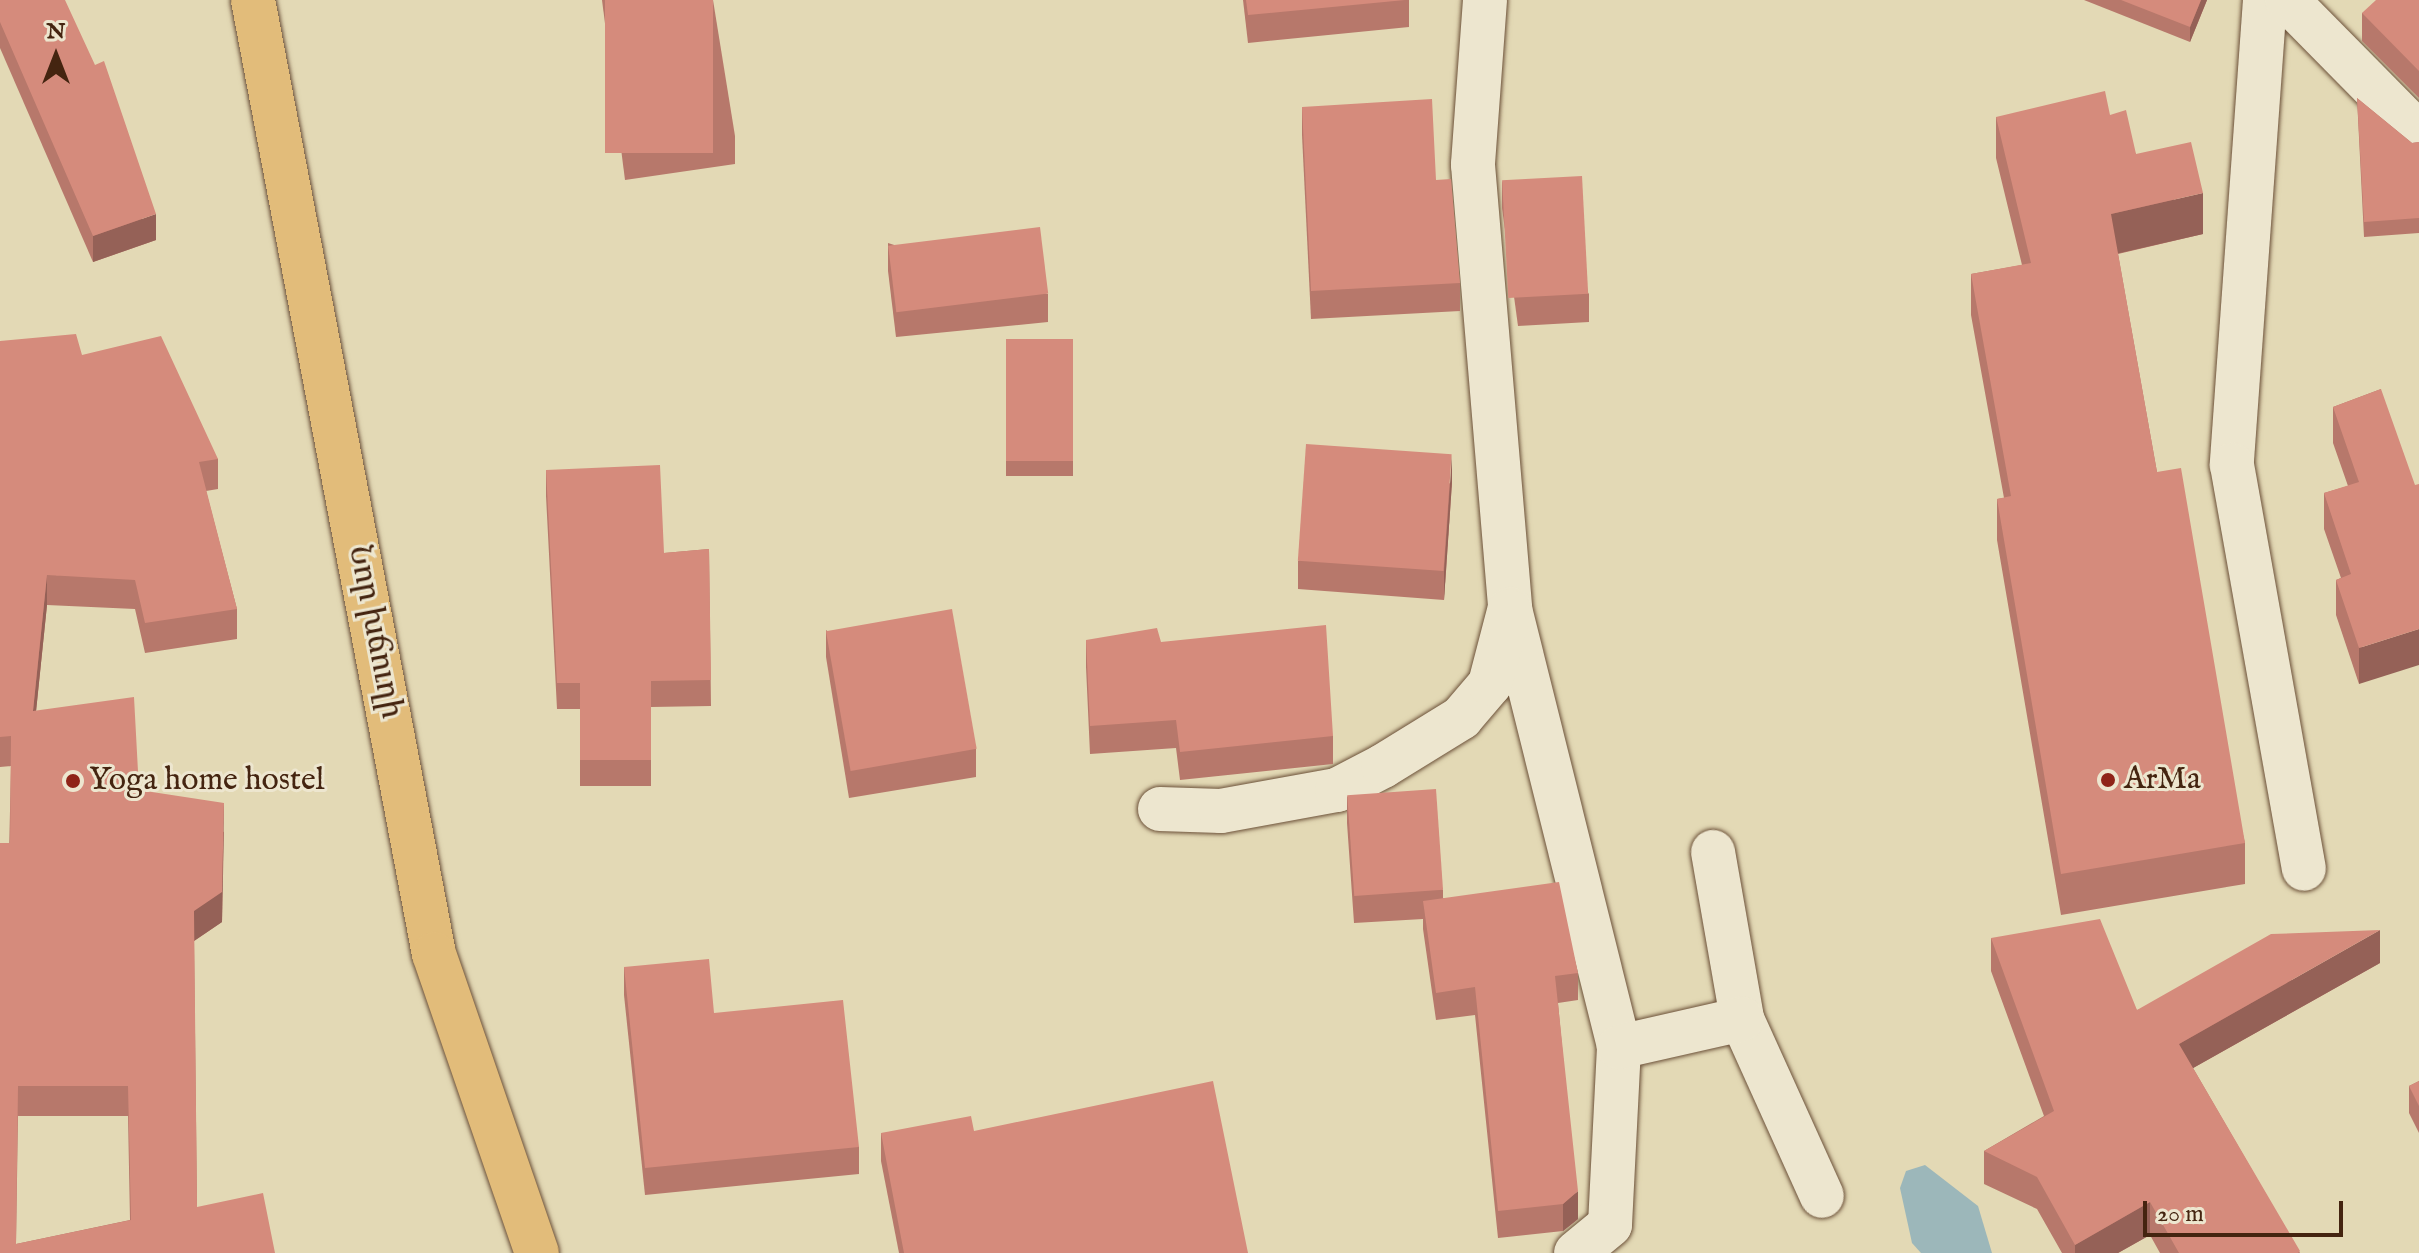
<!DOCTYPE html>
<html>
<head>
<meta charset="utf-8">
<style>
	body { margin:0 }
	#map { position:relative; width:2419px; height:1253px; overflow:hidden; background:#e3d9b5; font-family:"IM FELL English","Noto Serif Armenian",serif }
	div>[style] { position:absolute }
	.water>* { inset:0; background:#9cb7ba }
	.roads { filter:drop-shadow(0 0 2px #6c5139) drop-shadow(0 0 2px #6c5139) }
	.minor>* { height:44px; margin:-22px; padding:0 22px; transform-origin:22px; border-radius:22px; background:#ede6cf }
	.major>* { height:44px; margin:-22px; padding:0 22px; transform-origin:22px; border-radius:22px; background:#e2bc7a }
	.wall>* { inset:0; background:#b7786b; transform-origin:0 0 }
	.shaded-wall>* { inset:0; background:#956157 }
	.building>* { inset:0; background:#d58b7c; transform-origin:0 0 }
	.dots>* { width:22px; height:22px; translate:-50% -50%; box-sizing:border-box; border:4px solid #ede6cf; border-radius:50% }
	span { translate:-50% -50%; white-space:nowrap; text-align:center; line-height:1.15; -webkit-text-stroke:6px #ede6cf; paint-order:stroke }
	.street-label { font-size:32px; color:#442410 }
	.poi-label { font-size:32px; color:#442410 }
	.left { translate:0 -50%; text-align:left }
	.north { position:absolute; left:16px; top:16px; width:80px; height:80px; -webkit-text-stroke:6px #ede6cf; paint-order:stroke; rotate:0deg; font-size:22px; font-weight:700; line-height:32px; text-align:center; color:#442410 }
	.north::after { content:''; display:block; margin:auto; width:28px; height:36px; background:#442410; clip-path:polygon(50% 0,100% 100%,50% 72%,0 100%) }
	.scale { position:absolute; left:2143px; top:1201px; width:200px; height:36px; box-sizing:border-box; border:4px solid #442410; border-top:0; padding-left:10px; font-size:24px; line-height:28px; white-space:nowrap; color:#442410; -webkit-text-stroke:6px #ede6cf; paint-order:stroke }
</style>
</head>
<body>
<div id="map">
	<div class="water">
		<div style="clip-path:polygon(1925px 1165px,1978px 1206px,1992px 1253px,1921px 1253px,1912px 1243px,1900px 1188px,1906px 1171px)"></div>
	</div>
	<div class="roads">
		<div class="minor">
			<div style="left:1485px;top:0;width:165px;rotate:94.2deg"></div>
			<div style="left:1473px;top:165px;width:446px;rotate:85.2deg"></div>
			<div style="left:1510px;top:609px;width:451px;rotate:76deg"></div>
			<div style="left:1619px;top:1047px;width:178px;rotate:92.9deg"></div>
			<div style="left:1610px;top:1225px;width:44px;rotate:140.5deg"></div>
			<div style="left:2265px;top:0;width:466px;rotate:94.1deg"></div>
			<div style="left:2232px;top:465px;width:410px;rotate:79.9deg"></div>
			<div style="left:2287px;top:0;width:188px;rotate:45.4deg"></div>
			<div style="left:1160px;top:809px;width:61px;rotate:1.9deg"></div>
			<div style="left:1221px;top:811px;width:118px;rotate:-10.3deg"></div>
			<div style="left:1337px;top:790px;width:52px;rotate:-27.6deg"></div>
			<div style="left:1383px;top:766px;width:92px;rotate:-31.6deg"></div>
			<div style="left:1461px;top:718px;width:45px;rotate:-49.5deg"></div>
			<div style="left:1490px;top:684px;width:75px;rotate:-75.4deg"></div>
			<div style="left:1713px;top:852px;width:169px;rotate:80.1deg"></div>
			<div style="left:1742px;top:1019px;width:194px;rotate:65.7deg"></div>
			<div style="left:1619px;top:1047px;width:126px;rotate:-12.8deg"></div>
		</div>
		<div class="major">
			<div style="left:253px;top:0;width:971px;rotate:79.26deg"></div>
			<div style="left:434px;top:954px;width:316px;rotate:71deg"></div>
		</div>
	</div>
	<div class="wall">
		<div style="clip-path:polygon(0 0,156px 240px,93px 262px,0 48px)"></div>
		<div style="clip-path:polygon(602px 0,713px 0,735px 136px,735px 164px,625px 180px)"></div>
		<div style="clip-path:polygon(1243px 0,1409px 0,1409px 27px,1248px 43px)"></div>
		<div style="clip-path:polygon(2084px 0,2207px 0,2190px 42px)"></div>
		<div style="clip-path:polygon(2419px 0,2419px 98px,2362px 41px,2362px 13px)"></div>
		<div style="clip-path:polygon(2357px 98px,2412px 143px,2419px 142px,2419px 233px,2364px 237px)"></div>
		<div style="clip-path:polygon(1302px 107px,1436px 180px,1460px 283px,1460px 311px,1311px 319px,1302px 135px)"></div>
		<div style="clip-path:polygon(2110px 115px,2136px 154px,2203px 234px,2118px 254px,2157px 472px,2245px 843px,2245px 884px,2061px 915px,1997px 540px,1997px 499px,2004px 498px,1971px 315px,1971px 274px,2022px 265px,1996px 158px,1996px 117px)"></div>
		<div style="clip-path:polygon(1502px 181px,1589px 294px,1589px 322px,1518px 326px,1502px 208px)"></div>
		<div style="clip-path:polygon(888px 243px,1048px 294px,1048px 322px,896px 337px,888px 271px)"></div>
		<div style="left:1073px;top:339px;width:137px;height:67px;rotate:90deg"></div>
		<div style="clip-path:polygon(evenodd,0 341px,82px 355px,218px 459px,218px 489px,206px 491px,237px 609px,237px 639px,145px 653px,135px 609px,47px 605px,36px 711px,139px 790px,224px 832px,222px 922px,194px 941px,197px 1207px,0 1253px,11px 766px,0 767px,0 341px,18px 1116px,128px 1116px,130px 1220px,16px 1244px,18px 1116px)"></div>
		<div style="clip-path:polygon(2381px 389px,2359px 684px,2336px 615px,2336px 580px,2341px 578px,2324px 529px,2324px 493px,2348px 486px,2333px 443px,2333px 407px)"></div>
		<div style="clip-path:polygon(546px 470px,664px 553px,709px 549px,711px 706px,651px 707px,651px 786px,580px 786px,580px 709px,557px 709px,546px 496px)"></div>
		<div style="clip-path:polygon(1452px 482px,1444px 600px,1298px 589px,1298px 561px)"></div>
		<div style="clip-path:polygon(826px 630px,976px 749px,976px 777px,849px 798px,826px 657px)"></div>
		<div style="clip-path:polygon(1086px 640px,1161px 642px,1333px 736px,1333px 764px,1180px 780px,1176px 748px,1090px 754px,1086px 667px)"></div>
		<div style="clip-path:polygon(1347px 796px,1443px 890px,1443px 898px,1578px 973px,1578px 1000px,1558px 1003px,1578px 1219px,1563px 1231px,1498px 1238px,1475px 1015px,1436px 1020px,1423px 929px,1423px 919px,1354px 923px,1347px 823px)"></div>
		<div style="clip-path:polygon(1991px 938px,2137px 1010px,2380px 963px,2193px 1068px,2300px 1253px,2160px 1253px,2150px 1235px,2118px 1253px,2062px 1253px,2037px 1209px,1984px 1184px,1984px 1151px,2044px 1116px,1991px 971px)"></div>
		<div style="clip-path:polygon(624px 967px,714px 1013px,859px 1147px,859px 1174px,645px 1195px,624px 995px)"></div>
		<div style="clip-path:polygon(2419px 1081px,2419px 1133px,2409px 1113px,2409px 1086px)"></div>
		<div style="clip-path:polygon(974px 1131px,1248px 1253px,899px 1253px,881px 1161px,881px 1133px)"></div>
	</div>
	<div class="shaded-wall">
		<div style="clip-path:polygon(2201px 0,2207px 0,2190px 42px,2190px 27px)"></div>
		<div style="clip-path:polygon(2203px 193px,2203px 234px,2111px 255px,2111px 214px)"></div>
		<div style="clip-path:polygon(156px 214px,156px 240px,93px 262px,93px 236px)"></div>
		<div style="clip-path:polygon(1452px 455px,1452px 482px,1444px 600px,1444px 572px)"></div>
		<div style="clip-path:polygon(47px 575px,47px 605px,33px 741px,33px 711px)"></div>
		<div style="clip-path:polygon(2419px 629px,2419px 665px,2359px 684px,2359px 648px)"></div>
		<div style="clip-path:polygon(224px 803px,222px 922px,194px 941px,194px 911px)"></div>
		<div style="clip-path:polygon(2380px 930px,2380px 963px,2179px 1076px,2179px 1044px)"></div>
		<div style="clip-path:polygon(1578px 1191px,1578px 1219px,1563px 1231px,1563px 1204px)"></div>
		<div style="clip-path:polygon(2150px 1202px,2150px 1235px,2118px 1253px,2075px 1253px,2075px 1245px)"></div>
	</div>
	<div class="building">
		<div style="clip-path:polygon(0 0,65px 0,95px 65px,104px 61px,156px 214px,93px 236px,0 22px)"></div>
		<div style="left:605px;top:0;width:108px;height:153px"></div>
		<div style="clip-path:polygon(1246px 0,1405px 0,1248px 15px)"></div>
		<div style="clip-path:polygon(2121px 0,2201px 0,2190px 27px)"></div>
		<div style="clip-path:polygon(2376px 0,2419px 0,2419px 71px,2362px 13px)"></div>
		<div style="clip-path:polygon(2105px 91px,2110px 115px,2126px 110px,2136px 154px,2191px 142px,2203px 193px,2111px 214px,2157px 472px,2181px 468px,2245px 843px,2061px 874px,1997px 499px,2011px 496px,1971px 274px,2031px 263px,1996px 117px)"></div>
		<div style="clip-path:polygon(2357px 98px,2412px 143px,2419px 142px,2419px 218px,2364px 222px)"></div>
		<div style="clip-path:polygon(1432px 99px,1436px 180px,1451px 179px,1460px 283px,1311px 291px,1302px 107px)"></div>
		<div style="left:1582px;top:176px;width:118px;height:80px;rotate:87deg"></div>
		<div style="left:1040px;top:227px;width:67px;height:153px;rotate:83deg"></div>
		<div style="clip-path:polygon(evenodd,76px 334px,82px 355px,161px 336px,218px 459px,199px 462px,237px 609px,145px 623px,135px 580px,47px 575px,33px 711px,134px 697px,139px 790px,224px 803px,222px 892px,194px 911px,197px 1207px,263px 1193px,275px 1253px,0 1253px,0 843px,10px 843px,11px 736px,0 737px,0 341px,76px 334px,18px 1086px,128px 1086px,131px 1220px,16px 1244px,18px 1086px)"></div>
		<div style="left:1073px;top:339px;width:122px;height:67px;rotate:90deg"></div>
		<div style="clip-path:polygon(2381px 389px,2415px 485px,2419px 484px,2419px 629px,2359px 648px,2336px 580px,2351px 574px,2324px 493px,2359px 482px,2333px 407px)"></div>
		<div style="left:1306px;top:444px;width:146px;height:117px;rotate:4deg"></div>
		<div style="clip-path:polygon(660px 465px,664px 553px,709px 549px,711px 680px,651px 681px,651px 760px,580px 760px,580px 683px,557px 683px,546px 470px)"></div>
		<div style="left:952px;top:609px;width:142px;height:128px;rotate:80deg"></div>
		<div style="clip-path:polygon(1326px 625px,1333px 736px,1180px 752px,1176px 720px,1090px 726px,1086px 640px,1157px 628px,1161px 642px)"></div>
		<div style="left:1436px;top:789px;width:101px;height:89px;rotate:86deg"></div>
		<div style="clip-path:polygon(1559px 882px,1578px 973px,1555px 976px,1578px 1191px,1563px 1204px,1498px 1211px,1475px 987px,1436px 993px,1423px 901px)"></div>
		<div style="clip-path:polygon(2100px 919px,2137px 1010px,2271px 934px,2380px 930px,2179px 1044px,2300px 1251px,2298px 1253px,2179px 1253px,2150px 1202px,2075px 1245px,2037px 1177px,1984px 1151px,2054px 1111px,1991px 938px)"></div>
		<div style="clip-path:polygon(709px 959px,714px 1013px,843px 1000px,859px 1147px,645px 1168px,624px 967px)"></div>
		<div style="clip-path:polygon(1213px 1081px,1248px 1253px,904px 1253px,881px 1133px,971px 1116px,974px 1131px)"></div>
		<div style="clip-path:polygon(2419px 1081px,2419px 1106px,2409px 1086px)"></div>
	</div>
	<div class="dots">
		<div style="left:2108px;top:780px;background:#8f2418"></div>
		<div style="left:73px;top:781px;background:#8f2418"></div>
	</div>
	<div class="street-label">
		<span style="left:374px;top:632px;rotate:79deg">Նոր խճուղի</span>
	</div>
	<div class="poi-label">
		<span class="left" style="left:2124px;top:780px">ArMa</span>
		<span class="left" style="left:89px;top:781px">Yoga home hostel</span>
	</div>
	<div class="north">N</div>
	<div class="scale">20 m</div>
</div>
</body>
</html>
